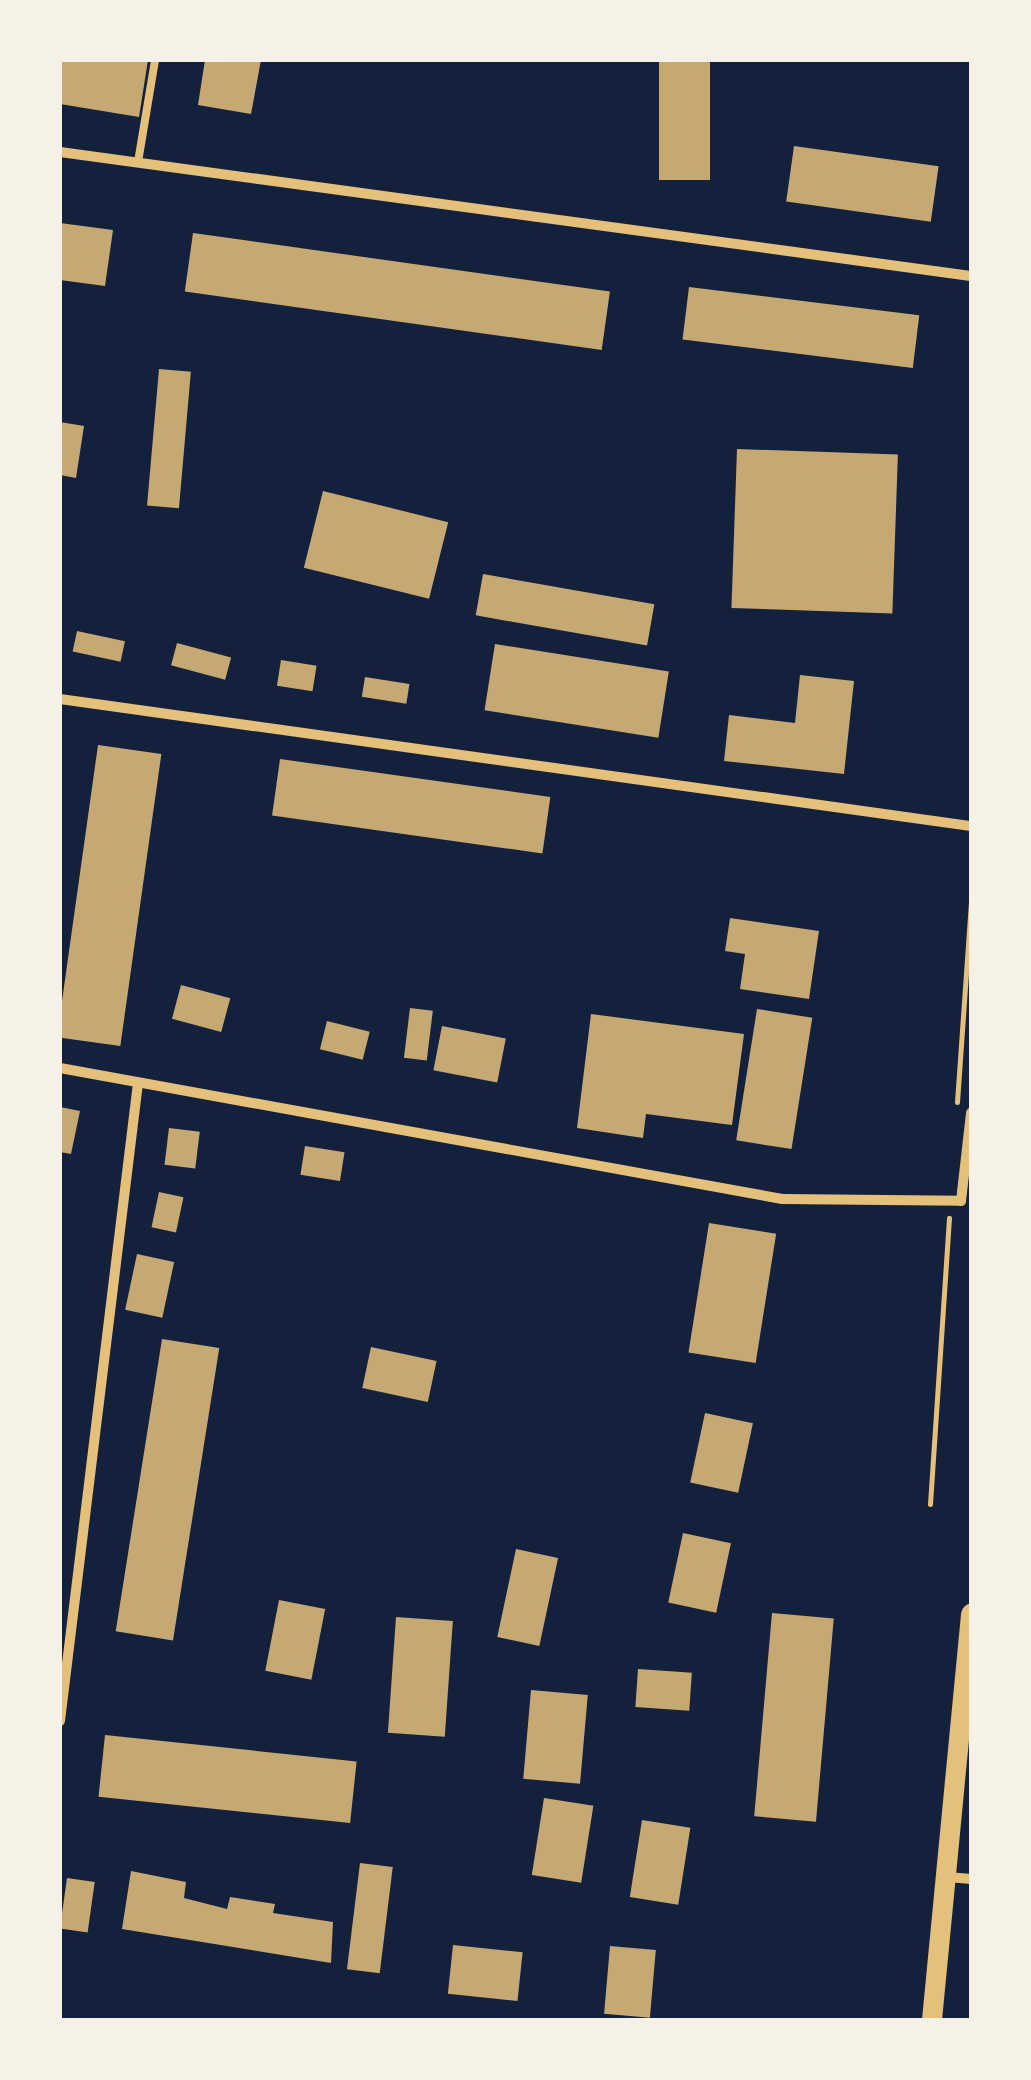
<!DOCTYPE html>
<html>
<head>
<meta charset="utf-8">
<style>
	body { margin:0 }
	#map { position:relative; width:1031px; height:2080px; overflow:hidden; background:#14213d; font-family:Arial,sans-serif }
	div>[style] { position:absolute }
	.building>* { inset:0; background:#c6a872; transform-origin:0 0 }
	.path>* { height:5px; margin:-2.5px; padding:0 2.5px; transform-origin:2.5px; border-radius:2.5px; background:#e5c07b }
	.service>* { height:8px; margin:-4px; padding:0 4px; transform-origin:4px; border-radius:4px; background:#e5c07b }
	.minor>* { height:10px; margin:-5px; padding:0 5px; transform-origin:5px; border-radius:5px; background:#e5c07b }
	.secondary>* { height:20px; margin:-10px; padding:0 10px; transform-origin:10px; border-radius:10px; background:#e5c07b }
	span { translate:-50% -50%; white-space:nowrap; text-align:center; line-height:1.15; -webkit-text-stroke:8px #f6f1e7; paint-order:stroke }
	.frame { position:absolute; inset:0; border:62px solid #f6f1e7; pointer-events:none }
</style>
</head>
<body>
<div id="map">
	<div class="building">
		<div style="clip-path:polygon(60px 60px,148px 60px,139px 117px,60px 104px)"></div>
		<div style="clip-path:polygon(205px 60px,261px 60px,251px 114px,198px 105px)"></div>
		<div style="left:659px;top:60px;width:51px;height:120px"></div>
		<div style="left:794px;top:146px;width:146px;height:56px;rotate:8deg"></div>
		<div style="clip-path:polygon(60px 223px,113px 230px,105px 286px,60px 280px)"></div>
		<div style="left:193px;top:233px;width:421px;height:59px;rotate:8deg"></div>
		<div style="left:689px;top:287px;width:232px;height:53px;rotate:7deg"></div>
		<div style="left:159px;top:369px;width:32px;height:137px;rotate:5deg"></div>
		<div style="clip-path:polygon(60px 422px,84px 426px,76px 478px,60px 475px)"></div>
		<div style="left:737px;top:449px;width:161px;height:159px;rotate:2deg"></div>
		<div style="left:323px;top:491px;width:129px;height:79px;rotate:14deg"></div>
		<div style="left:483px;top:574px;width:174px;height:42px;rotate:10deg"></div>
		<div style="left:77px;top:631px;width:49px;height:21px;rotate:12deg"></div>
		<div style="left:177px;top:643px;width:56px;height:23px;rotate:15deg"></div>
		<div style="left:495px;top:644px;width:176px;height:67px;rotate:9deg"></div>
		<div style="left:281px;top:660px;width:36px;height:26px;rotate:9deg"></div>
		<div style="clip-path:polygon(800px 675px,854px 681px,844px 774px,724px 761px,729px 715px,795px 723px)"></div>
		<div style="left:365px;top:677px;width:45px;height:20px;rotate:9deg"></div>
		<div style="left:98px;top:745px;width:64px;height:295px;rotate:8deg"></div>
		<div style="left:280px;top:759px;width:273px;height:57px;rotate:8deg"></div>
		<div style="clip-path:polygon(730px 918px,819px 931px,809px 999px,740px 989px,745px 954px,725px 951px)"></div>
		<div style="left:181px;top:985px;width:51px;height:35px;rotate:15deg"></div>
		<div style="left:410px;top:1008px;width:23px;height:50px;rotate:7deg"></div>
		<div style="left:757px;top:1009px;width:56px;height:133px;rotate:9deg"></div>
		<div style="clip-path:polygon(591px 1014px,744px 1034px,732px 1125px,646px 1114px,643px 1138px,577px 1128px)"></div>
		<div style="left:327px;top:1021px;width:44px;height:29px;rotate:14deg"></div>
		<div style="left:442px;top:1026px;width:65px;height:45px;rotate:11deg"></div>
		<div style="clip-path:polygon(60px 1107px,80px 1111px,71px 1154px,60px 1152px)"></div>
		<div style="left:169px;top:1128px;width:31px;height:37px;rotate:7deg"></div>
		<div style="left:305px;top:1146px;width:40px;height:29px;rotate:9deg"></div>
		<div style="left:159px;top:1192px;width:25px;height:36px;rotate:12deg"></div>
		<div style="left:709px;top:1223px;width:68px;height:131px;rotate:9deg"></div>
		<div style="left:137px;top:1254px;width:38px;height:57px;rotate:12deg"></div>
		<div style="left:162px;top:1339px;width:58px;height:296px;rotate:9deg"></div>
		<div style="left:371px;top:1347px;width:67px;height:42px;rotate:12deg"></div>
		<div style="left:705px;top:1413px;width:49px;height:71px;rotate:12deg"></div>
		<div style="left:683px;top:1533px;width:49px;height:71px;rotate:12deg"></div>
		<div style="left:516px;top:1549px;width:43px;height:90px;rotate:12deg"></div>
		<div style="left:279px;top:1600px;width:47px;height:72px;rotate:11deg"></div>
		<div style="left:772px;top:1613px;width:62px;height:204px;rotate:5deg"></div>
		<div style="left:396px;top:1617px;width:57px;height:116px;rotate:4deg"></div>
		<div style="left:638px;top:1669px;width:54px;height:38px;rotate:4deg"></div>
		<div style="left:531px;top:1690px;width:57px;height:89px;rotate:5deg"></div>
		<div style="left:105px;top:1735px;width:253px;height:62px;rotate:6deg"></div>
		<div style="left:544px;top:1798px;width:50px;height:78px;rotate:9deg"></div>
		<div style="left:642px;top:1820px;width:49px;height:78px;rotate:9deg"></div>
		<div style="left:360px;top:1863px;width:33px;height:107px;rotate:7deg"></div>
		<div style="clip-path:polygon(131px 1871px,186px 1882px,184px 1898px,227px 1909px,230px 1897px,275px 1904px,273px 1913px,333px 1922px,331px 1963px,122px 1929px)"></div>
		<div style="left:67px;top:1878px;width:28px;height:51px;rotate:8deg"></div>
		<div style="left:453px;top:1945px;width:70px;height:49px;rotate:6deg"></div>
		<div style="left:610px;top:1946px;width:46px;height:68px;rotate:5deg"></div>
	</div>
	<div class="path">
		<div style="left:957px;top:1102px;width:201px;rotate:-86deg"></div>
		<div style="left:930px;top:1504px;width:287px;rotate:-86.2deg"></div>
	</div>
	<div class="service">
		<div style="left:138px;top:162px;width:103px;rotate:-80.5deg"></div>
	</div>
	<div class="minor">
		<div style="left:60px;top:152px;width:919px;rotate:7.75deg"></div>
		<div style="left:60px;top:699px;width:920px;rotate:7.94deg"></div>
		<div style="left:60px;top:1068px;width:734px;rotate:10.28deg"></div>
		<div style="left:782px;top:1199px;width:179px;rotate:0.6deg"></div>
		<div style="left:961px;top:1201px;width:89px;rotate:-83.5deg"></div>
		<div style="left:60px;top:1721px;width:643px;rotate:-83.03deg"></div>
		<div style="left:948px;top:1877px;width:23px;rotate:5deg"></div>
	</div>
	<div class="secondary">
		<div style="left:932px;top:2020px;width:408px;rotate:-84.5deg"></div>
	</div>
	<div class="frame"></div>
</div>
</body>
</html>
